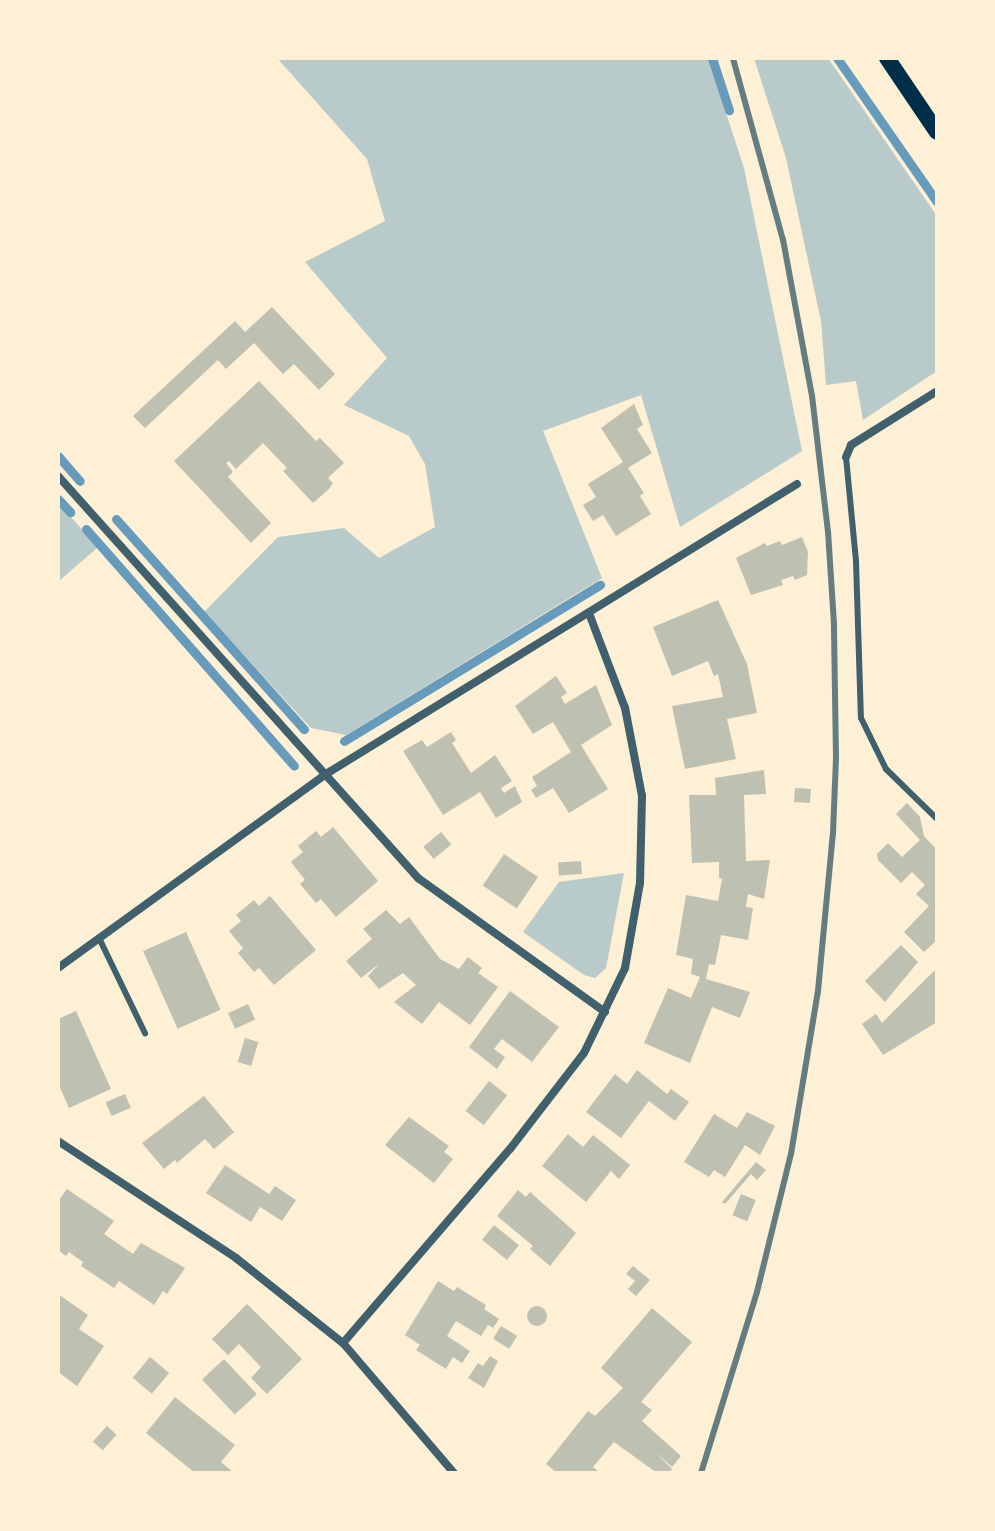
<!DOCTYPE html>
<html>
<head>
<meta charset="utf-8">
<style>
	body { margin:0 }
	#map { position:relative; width:995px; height:1531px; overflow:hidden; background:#fdf0d5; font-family:"DM Sans",sans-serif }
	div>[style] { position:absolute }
	.green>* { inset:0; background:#b9caca }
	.stream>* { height:9px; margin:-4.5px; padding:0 4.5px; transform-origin:4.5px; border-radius:4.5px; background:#669bbc }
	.building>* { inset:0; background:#bec0b2; transform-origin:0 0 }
	.round { border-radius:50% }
	.service>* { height:6px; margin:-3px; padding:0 3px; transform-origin:3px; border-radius:3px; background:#3f606c }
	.minor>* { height:8px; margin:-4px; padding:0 4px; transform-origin:4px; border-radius:4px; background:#3f606c }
	.secondary>* { height:16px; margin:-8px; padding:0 8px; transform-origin:8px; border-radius:8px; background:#003049 }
	.rail>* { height:6px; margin:-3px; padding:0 3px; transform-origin:3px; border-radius:3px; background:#657d81 }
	span { translate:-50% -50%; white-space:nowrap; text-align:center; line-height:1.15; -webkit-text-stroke:6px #fdf0d5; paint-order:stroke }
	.frame { position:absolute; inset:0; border:60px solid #fdf0d5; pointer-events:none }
</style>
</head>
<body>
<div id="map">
	<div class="green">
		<div style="clip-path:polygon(277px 58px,708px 58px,744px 168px,802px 451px,680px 527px,641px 395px,543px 431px,602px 578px,346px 735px,311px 728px,204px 612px,278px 537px,344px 528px,379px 558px,435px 527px,425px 464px,409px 436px,344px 405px,387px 358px,305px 262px,385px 221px,367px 159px)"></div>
		<div style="clip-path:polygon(754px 58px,828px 58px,937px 216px,937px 371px,863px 420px,856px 381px,826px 385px,821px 321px,786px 158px)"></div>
		<div style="clip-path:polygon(58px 503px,98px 547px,58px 582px)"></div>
		<div style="clip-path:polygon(624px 873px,606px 968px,595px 978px,584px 975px,523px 932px,559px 882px)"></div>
	</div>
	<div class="stream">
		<div style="left:712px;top:58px;width:55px;rotate:71.9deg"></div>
		<div style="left:837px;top:58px;width:175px;rotate:55.2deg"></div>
		<div style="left:58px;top:456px;width:33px;rotate:49deg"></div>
		<div style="left:58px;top:499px;width:18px;rotate:47deg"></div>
		<div style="left:116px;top:519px;width:282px;rotate:48.2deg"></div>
		<div style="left:86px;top:529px;width:315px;rotate:48.7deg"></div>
		<div style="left:344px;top:741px;width:300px;rotate:-31.4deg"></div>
	</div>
	<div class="building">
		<div style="clip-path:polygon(272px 307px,335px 374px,319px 390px,294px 364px,283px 374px,254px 343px,226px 369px,218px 360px,145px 428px,133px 416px,235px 321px,245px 332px)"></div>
		<div style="clip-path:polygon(259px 381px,316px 441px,320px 438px,344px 463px,328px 478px,333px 483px,329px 489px,313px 503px,283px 471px,287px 468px,263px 443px,236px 469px,229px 461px,226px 463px,233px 472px,228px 477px,271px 523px,251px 543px,174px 461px)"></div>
		<div style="clip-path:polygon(634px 404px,643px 425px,637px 429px,652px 453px,628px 468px,644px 493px,640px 496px,651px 514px,616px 536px,603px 515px,593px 521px,583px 505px,596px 497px,588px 484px,623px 462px,601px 428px)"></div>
		<div style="clip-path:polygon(802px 537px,808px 552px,807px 575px,795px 580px,793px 576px,781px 580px,783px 585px,751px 595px,736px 558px,765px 543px,767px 546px,780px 541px,782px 545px)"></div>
		<div style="clip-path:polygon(718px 600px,747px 664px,757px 713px,727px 719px,736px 759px,685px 769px,672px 706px,723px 697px,718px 674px,714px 676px,708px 661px,672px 676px,653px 627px)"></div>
		<div style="clip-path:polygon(556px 676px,567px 693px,561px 697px,565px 704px,596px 685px,612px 725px,581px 745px,608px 789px,569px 813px,553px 788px,536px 798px,531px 790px,537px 786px,532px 777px,571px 752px,553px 722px,533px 734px,515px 706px)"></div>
		<div style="clip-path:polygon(451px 732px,456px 740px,452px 743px,471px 773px,495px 755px,512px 781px,501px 788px,504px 793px,515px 786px,522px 802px,496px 818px,480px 792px,443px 815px,403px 751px,422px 740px,427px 747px)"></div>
		<div style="clip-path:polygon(764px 770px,766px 794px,744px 795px,746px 861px,770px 860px,764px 899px,748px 894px,746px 907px,753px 908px,748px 940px,721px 935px,715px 965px,709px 964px,706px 979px,750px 992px,740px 1018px,712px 1007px,690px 1063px,644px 1043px,668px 988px,691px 998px,700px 977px,691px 974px,693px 959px,676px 955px,686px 895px,718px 901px,722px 879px,719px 878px,719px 862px,692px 863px,689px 795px,716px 795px,715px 778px)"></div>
		<div style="left:795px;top:788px;width:16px;height:14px;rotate:4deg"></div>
		<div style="clip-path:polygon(907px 803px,920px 817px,924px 836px,937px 850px,937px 940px,924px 952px,904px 932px,929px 906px,916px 894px,925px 885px,912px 872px,901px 883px,878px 860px,877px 854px,888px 843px,902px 857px,920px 840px,896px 814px)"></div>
		<div style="clip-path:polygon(333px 827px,378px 881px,336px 917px,321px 899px,316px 903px,300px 884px,305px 880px,291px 862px,303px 852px,298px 846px,316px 831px,321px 837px)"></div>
		<div style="left:441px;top:832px;width:16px;height:23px;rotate:50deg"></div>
		<div style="left:504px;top:854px;width:41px;height:38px;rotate:34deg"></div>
		<div style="left:581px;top:861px;width:13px;height:23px;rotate:86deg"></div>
		<div style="clip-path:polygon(270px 896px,316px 950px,274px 985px,259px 968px,254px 972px,238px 953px,243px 948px,229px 931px,241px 921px,236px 915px,254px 900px,259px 906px)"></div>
		<div style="clip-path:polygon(386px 910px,400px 924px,409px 917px,440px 959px,459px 969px,468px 957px,482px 968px,478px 973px,498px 987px,470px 1025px,439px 1002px,422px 1024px,394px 1002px,416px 985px,403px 973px,379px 989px,368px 976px,379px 964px,361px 978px,346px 961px,372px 939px,363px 929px)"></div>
		<div style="left:186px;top:932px;width:85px;height:47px;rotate:66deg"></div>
		<div style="clip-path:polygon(901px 945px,918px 962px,885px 1002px,865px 981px)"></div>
		<div style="clip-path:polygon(937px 968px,937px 1022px,883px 1055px,862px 1024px,876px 1014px,882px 1023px)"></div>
		<div style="clip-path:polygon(510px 991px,559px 1027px,532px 1062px,502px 1039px,494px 1049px,505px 1057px,497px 1069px,469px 1047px)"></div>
		<div style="left:248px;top:1004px;width:17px;height:22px;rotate:65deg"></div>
		<div style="clip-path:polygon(76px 1011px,111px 1089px,69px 1108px,58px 1083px,58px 1019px)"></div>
		<div style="left:245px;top:1038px;width:14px;height:25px;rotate:17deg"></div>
		<div style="clip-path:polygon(637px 1070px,667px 1094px,671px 1089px,689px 1102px,675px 1121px,649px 1101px,621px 1138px,586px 1112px,615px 1074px,627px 1084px)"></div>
		<div style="left:489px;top:1081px;width:23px;height:38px;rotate:38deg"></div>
		<div style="left:125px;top:1094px;width:15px;height:21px;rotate:67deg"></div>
		<div style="clip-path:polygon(204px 1096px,234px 1132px,214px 1149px,205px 1139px,177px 1163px,175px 1160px,164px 1169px,142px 1143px)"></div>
		<div style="clip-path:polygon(747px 1112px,775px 1126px,760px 1155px,745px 1145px,725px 1177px,714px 1170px,709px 1177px,684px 1162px,714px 1114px,737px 1128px)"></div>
		<div style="clip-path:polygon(409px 1117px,449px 1146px,444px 1152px,453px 1159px,434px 1183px,385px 1145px)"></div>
		<div style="clip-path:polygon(568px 1134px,583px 1147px,593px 1135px,630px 1165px,619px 1179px,611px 1171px,586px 1202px,542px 1166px)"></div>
		<div style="clip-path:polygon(756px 1162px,766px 1170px,757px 1180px,751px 1174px,725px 1204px,722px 1202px)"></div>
		<div style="clip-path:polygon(225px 1165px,269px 1194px,275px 1186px,296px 1200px,282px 1221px,260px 1207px,251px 1222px,206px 1193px)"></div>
		<div style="clip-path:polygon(67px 1189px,114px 1221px,104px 1234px,133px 1254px,141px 1243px,185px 1268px,167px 1294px,163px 1291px,154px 1305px,119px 1281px,114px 1288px,81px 1266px,83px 1262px,69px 1252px,66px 1256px,58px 1250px,58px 1201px)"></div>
		<div style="clip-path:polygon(518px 1190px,526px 1197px,530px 1192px,576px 1233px,550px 1266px,530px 1249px,533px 1246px,497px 1216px)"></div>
		<div style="left:741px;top:1194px;width:16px;height:23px;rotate:22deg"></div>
		<div style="left:494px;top:1225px;width:32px;height:19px;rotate:39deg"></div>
		<div style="clip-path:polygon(633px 1266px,650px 1280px,636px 1296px,628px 1289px,635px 1281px,626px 1274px)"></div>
		<div style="clip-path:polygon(438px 1281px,454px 1291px,457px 1287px,486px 1305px,484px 1309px,499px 1319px,493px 1328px,488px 1325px,481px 1336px,456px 1321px,447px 1336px,470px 1351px,462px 1363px,453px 1357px,446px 1369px,416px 1350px,420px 1345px,405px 1335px)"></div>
		<div style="clip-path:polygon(58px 1294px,88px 1315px,79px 1329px,104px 1346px,77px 1386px,58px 1372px)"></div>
		<div style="clip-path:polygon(247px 1304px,302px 1359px,267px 1394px,251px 1378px,261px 1367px,239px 1344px,228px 1355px,212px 1339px)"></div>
		<div class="round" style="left:527px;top:1306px;width:20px;height:20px"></div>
		<div style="clip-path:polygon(652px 1308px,692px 1342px,641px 1402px,652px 1410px,642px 1421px,681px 1456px,672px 1467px,655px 1452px,672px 1469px,669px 1473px,657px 1473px,614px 1442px,593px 1467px,600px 1473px,557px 1473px,546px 1464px,588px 1411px,595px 1416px,623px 1388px,601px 1368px)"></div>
		<div style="left:501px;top:1326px;width:19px;height:15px;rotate:32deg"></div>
		<div style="clip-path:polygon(490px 1356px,498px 1361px,484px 1388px,468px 1378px,478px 1363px,483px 1366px)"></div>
		<div style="left:150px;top:1357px;width:25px;height:27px;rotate:40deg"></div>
		<div style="left:224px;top:1359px;width:48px;height:30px;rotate:47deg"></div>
		<div style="clip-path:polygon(175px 1397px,235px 1445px,221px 1462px,234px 1473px,195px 1473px,146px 1433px)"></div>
		<div style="left:107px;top:1426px;width:13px;height:21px;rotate:42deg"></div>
	</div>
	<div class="service">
		<div style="left:846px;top:457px;width:104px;rotate:84.5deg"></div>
		<div style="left:856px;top:561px;width:157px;rotate:88.2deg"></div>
		<div style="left:861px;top:718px;width:57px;rotate:63.9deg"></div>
		<div style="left:886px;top:769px;width:71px;rotate:44.4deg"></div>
		<div style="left:99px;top:938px;width:106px;rotate:64.2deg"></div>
	</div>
	<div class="minor">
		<div style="left:846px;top:457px;width:13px;rotate:-67deg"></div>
		<div style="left:851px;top:445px;width:102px;rotate:-32.1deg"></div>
		<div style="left:58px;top:476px;width:540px;rotate:48.15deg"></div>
		<div style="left:418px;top:878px;width:230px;rotate:35.6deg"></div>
		<div style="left:58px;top:968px;width:331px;rotate:-35.9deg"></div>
		<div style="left:326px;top:774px;width:553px;rotate:-31.62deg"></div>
		<div style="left:58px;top:1141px;width:213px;rotate:33.3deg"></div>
		<div style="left:236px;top:1258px;width:137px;rotate:38.5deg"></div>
		<div style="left:343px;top:1343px;width:171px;rotate:49.5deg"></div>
		<div style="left:343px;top:1343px;width:256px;rotate:-49.3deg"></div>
		<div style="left:510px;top:1149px;width:121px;rotate:-52.4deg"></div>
		<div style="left:584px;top:1053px;width:94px;rotate:-64.2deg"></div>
		<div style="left:625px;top:968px;width:86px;rotate:-80deg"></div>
		<div style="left:640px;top:883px;width:87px;rotate:-88.7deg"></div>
		<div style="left:642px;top:796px;width:90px;rotate:-100.9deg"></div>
		<div style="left:625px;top:708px;width:102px;rotate:-110.8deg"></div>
	</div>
	<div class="secondary">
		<div style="left:887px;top:58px;width:89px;rotate:56deg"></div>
	</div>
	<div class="rail">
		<div style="left:701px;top:1473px;width:189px;rotate:-72.8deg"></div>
		<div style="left:757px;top:1292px;width:142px;rotate:-76.2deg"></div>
		<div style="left:791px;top:1154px;width:165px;rotate:-80.6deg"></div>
		<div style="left:818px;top:991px;width:159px;rotate:-84.6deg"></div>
		<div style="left:833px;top:833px;width:76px;rotate:-87.7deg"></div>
		<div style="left:836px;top:757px;width:133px;rotate:-90.9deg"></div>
		<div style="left:834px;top:624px;width:92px;rotate:-93.7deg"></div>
		<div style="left:828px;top:532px;width:137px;rotate:-96.7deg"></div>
		<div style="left:812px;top:396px;width:159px;rotate:-100.5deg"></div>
		<div style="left:783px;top:240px;width:189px;rotate:-105.4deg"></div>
	</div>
	<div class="frame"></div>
</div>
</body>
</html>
